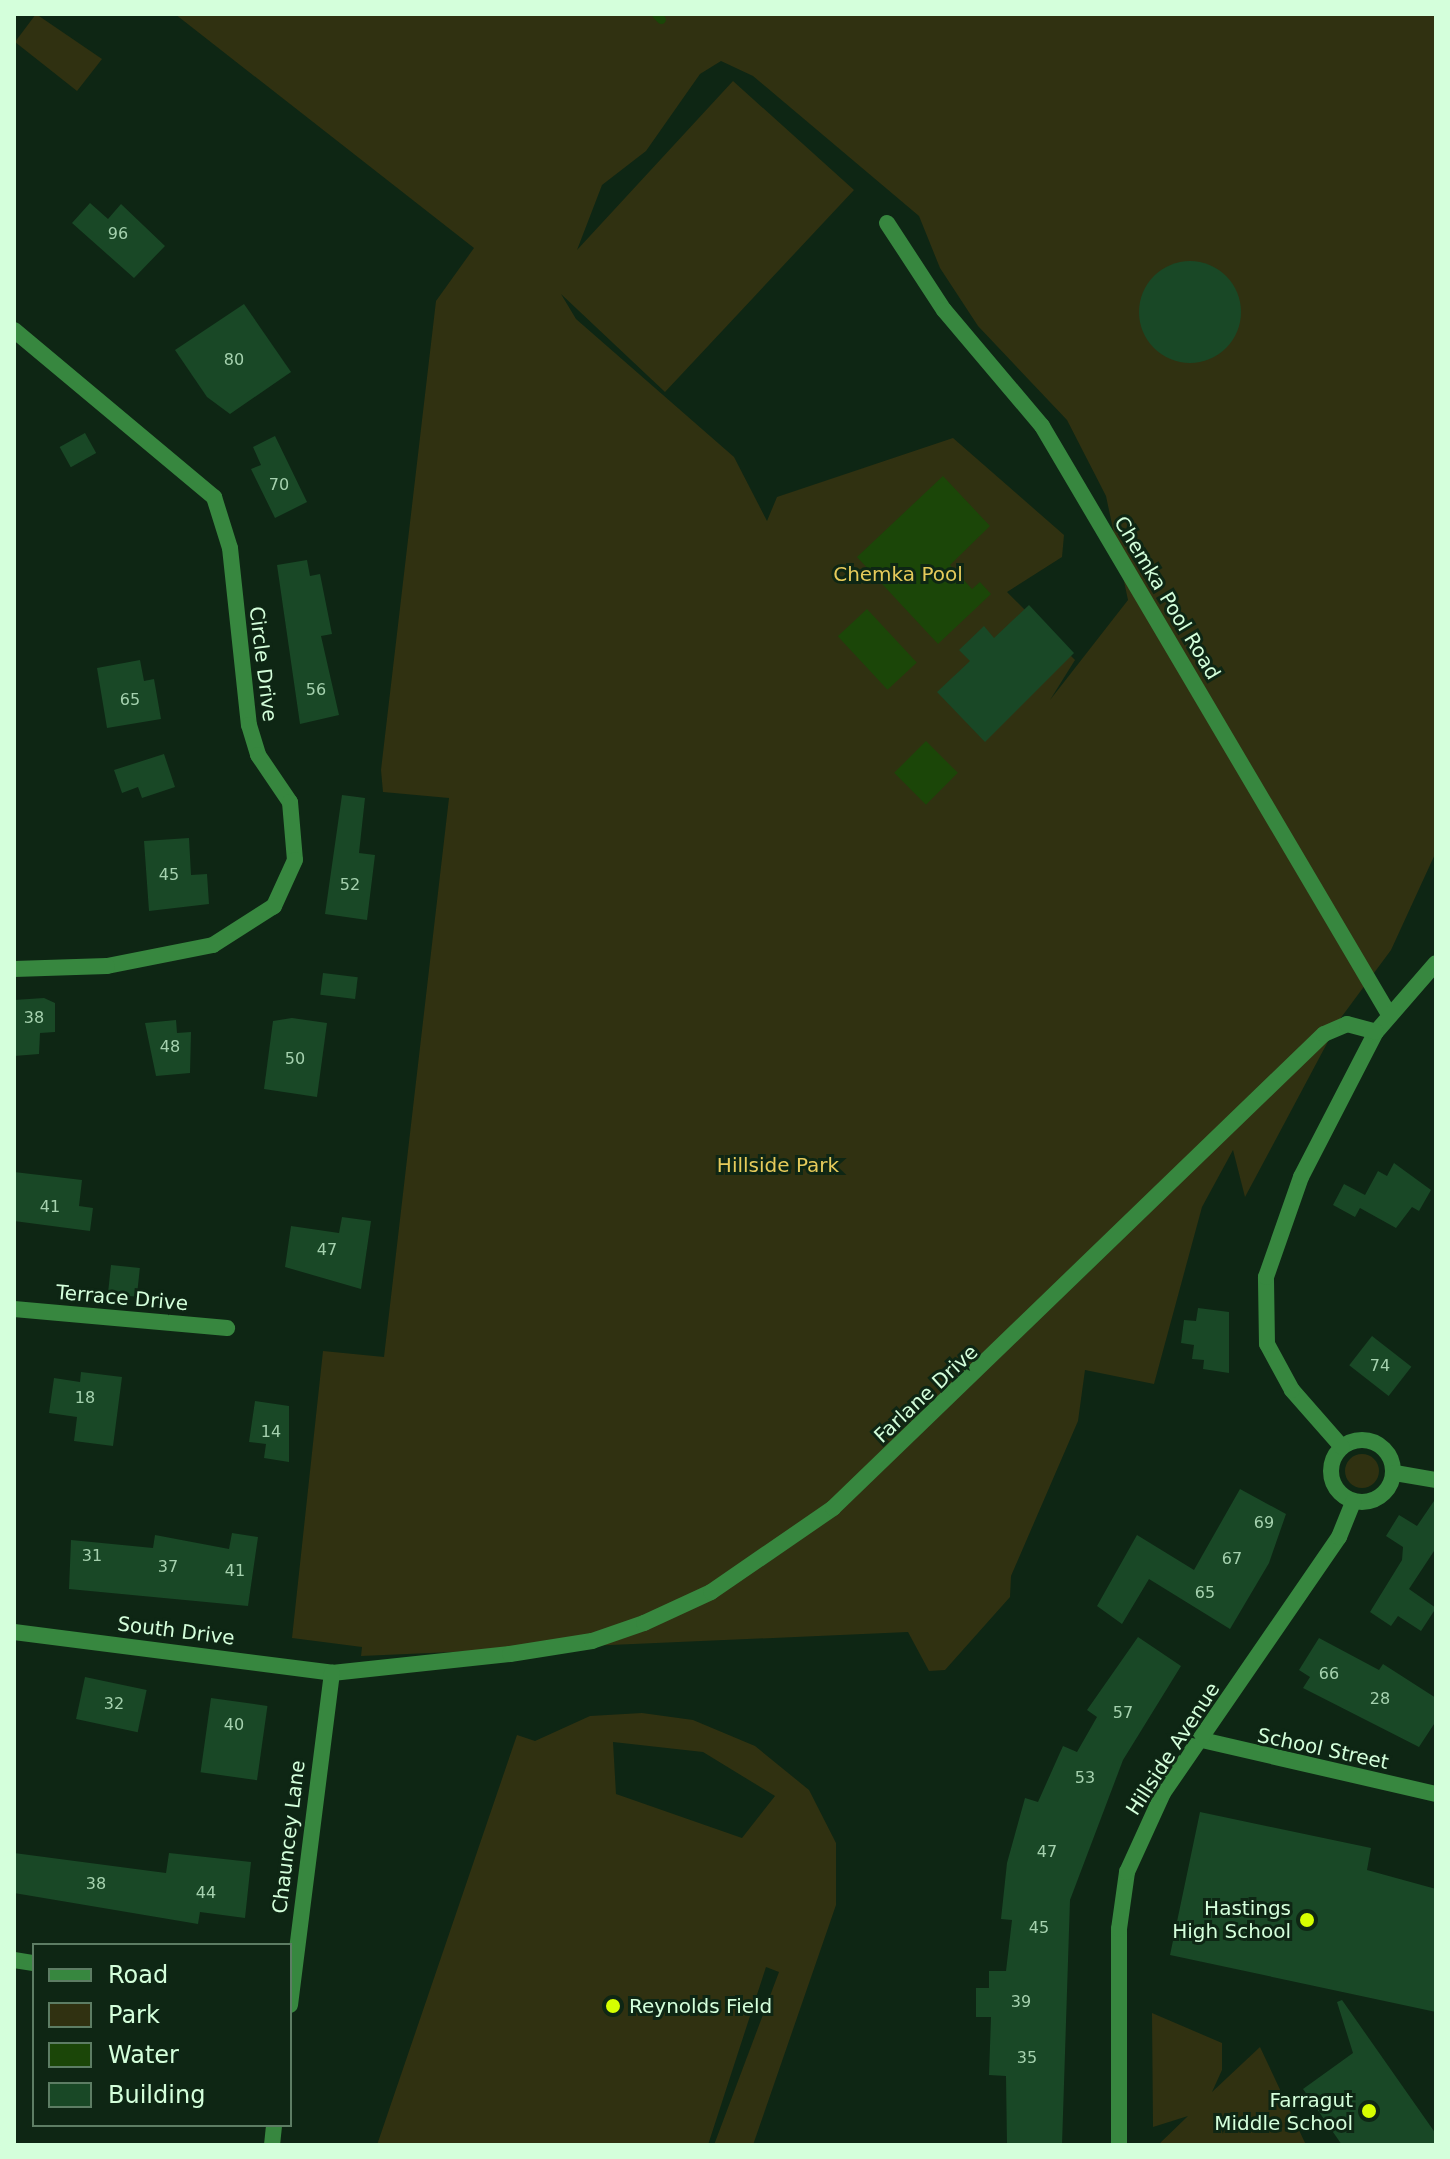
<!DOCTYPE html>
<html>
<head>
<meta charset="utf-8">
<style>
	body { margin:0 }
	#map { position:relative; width:1450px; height:2159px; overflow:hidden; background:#0e2614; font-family:"DejaVu Sans",sans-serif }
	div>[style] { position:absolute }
	.green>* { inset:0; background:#303111 }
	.round { border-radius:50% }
	.water>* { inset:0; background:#1b4608; transform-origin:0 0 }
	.stream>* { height:9px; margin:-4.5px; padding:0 4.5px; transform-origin:4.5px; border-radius:4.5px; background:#1b4608 }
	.building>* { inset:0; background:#194826; transform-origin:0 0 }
	.minor>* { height:16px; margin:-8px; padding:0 8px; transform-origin:8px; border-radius:8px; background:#37873f }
	.minor>.ring { margin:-8px; padding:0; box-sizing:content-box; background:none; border:16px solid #37873f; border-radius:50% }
	.dots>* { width:22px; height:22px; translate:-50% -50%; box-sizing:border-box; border:4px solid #0e2614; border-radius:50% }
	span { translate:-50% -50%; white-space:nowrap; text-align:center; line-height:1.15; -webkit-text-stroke:6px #0e2614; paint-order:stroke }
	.number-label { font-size:16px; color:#a5d1ae }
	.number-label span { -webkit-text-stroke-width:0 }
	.park-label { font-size:20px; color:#e5ca5a }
	.street-label { font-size:20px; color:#d4ffdb }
	.poi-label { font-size:20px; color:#d4ffdb }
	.right { translate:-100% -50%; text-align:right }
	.left { translate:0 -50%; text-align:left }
	.frame { position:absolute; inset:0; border:16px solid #d4ffdb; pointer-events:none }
	.legend { position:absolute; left:32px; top:1943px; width:260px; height:184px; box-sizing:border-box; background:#0e2614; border:2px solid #5d7d64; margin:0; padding:10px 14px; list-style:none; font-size:24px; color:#d4ffdb }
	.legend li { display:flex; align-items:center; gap:16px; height:40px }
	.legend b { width:40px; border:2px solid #5d7d64 }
</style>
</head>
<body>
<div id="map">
	<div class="green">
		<div style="clip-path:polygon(36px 14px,102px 59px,77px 91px,15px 42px)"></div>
		<div style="clip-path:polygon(evenodd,175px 14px,1436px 14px,1436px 852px,1391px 950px,1340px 1019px,1245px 1197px,1233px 1150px,1202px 1207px,1154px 1384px,1085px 1370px,1078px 1421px,1011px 1576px,1010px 1597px,945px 1670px,929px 1671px,908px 1632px,361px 1656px,362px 1647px,292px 1638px,323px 1351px,384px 1357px,449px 798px,383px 792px,381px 770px,436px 301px,474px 248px,175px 14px,721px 61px,753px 76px,919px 216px,940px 268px,978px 326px,1067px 420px,1106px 496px,1128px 600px,1050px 700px,1075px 660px,1007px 592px,1062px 557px,1064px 535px,953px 438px,777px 497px,767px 521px,734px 457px,576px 319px,561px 294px,665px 392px,854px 190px,733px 81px,577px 250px,602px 185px,646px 151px,700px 74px,721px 61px)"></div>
		<div class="round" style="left:1345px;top:1454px;width:34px;height:34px"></div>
		<div style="clip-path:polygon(evenodd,642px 1713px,693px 1720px,755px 1746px,809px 1790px,836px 1843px,836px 1905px,753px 2145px,714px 2145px,779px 1972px,766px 1967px,708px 2145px,377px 2145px,517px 1735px,535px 1741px,590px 1716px,642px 1713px,613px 1742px,703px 1752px,775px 1796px,742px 1838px,616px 1794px,613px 1742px)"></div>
		<div style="clip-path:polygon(1152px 2013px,1222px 2043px,1222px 2070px,1212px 2092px,1260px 2047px,1306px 2145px,1158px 2145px,1188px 2116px,1153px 2127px)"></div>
	</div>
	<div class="water">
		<div style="clip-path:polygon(943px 476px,990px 526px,950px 565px,972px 589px,980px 582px,991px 594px,938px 644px,857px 557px)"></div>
		<div style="left:867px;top:609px;width:73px;height:40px;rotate:47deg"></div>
		<div style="left:926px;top:741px;width:45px;height:45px;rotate:45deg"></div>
	</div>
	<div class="stream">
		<div style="left:656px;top:14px;width:7px;rotate:45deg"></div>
	</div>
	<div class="building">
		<div style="clip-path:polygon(90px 203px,108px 219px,121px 204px,165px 246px,134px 278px,72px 223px)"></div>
		<div class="round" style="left:1139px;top:261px;width:102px;height:102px"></div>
		<div style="clip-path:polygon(244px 304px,291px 372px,230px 414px,207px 397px,175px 350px)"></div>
		<div style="left:85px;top:433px;width:23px;height:29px;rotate:61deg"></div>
		<div style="clip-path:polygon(275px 436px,307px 502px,275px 518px,251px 469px,261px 465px,253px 447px)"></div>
		<div style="clip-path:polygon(307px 560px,310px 576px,320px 574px,332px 634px,321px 636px,339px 715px,300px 724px,277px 565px)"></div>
		<div style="clip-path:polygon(1029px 605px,1074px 653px,985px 742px,937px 692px,970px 661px,959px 650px,984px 626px,994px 638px)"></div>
		<div style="clip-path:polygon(140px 660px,144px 681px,154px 679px,161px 719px,107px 728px,97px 668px)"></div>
		<div style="clip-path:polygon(164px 754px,175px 787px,142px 798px,138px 787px,122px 793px,114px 770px)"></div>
		<div style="clip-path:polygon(342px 795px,365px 798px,359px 853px,375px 855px,367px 920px,325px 914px)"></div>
		<div style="clip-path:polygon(189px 838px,191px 875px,207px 874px,209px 904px,149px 911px,144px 841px)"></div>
		<div style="left:323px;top:973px;width:35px;height:22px;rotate:7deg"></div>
		<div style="clip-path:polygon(44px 998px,55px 1003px,55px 1032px,40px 1033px,39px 1054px,14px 1056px,14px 1000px)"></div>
		<div style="clip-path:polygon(292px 1018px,327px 1023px,317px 1097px,264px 1089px,273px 1021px)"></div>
		<div style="clip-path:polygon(176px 1020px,177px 1033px,191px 1032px,190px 1073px,156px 1076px,145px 1023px)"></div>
		<div style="clip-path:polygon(1394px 1163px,1431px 1190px,1419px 1211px,1412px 1207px,1396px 1228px,1360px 1208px,1355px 1217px,1333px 1205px,1344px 1184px,1365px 1195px,1378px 1171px,1387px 1176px)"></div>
		<div style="clip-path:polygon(14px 1172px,82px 1180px,79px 1206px,93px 1208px,90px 1231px,14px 1221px)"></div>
		<div style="clip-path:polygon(342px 1217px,371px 1221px,361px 1289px,285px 1267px,291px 1226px,339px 1233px)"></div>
		<div style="left:111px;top:1265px;width:29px;height:29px;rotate:6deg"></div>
		<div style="clip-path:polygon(1198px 1308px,1229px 1312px,1229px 1373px,1203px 1369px,1204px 1360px,1192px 1359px,1194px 1345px,1181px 1343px,1184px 1320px,1196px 1321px)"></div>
		<div style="left:1372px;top:1336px;width:50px;height:37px;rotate:38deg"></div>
		<div style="clip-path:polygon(81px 1372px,122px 1377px,113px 1446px,74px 1441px,77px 1417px,49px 1413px,54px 1378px,80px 1382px)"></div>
		<div style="clip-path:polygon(255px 1401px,289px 1406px,289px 1462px,264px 1458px,266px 1444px,249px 1442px)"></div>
		<div style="clip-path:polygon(1240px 1489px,1286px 1514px,1269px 1563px,1230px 1629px,1149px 1579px,1122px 1624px,1097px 1606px,1137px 1535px,1194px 1570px)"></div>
		<div style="clip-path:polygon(1436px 1498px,1436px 1548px,1409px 1589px,1436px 1608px,1421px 1631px,1398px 1616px,1391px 1626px,1370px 1612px,1402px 1560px,1403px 1547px,1386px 1536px,1399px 1515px,1417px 1526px)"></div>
		<div style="clip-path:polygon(232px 1533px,258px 1537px,248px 1606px,69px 1589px,71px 1540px,153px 1548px,155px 1535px,229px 1549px)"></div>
		<div style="clip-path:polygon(1138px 1637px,1181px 1666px,1123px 1760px,1070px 1900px,1062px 2145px,1007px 2145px,1006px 2076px,989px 2075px,991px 2017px,976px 2017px,976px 1988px,989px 1988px,989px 1971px,1006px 1971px,1012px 1920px,1001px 1919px,1007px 1863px,1025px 1798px,1038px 1802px,1063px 1746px,1077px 1752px,1097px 1717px,1087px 1710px)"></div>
		<div style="clip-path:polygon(1319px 1638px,1379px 1670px,1383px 1664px,1436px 1698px,1436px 1721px,1419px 1747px,1303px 1688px,1310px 1677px,1299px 1670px)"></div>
		<div style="left:85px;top:1677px;width:63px;height:43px;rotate:12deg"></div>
		<div style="left:211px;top:1698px;width:57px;height:75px;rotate:8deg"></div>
		<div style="clip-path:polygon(1200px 1812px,1371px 1848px,1367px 1870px,1436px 1889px,1436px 2012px,1170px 1955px)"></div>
		<div style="clip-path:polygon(14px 1853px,166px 1873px,169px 1853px,251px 1862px,245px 1918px,200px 1912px,198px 1924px,14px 1893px)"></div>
		<div style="clip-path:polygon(1342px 2000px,1436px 2134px,1436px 2145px,1342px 2145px,1303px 2089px,1353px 2053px,1337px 2002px)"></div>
	</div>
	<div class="minor">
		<div style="left:887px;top:223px;width:104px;rotate:56.8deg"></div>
		<div style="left:944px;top:310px;width:152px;rotate:49.8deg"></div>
		<div style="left:1042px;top:426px;width:679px;rotate:59.47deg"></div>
		<div style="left:14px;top:330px;width:261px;rotate:39.9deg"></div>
		<div style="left:214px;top:497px;width:53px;rotate:72.6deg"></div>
		<div style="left:230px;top:548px;width:178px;rotate:83.9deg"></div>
		<div style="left:249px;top:725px;width:31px;rotate:73deg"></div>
		<div style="left:258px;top:755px;width:57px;rotate:55.8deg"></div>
		<div style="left:290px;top:802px;width:58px;rotate:85.1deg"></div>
		<div style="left:295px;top:860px;width:51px;rotate:114.5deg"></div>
		<div style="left:274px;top:906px;width:72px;rotate:147.4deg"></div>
		<div style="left:213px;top:945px;width:108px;rotate:168.8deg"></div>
		<div style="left:107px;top:966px;width:93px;rotate:178.2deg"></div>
		<div style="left:14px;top:1309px;width:214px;rotate:5.1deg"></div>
		<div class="ring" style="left:1331px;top:1440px;width:46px;height:46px"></div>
		<div style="left:1342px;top:1447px;width:76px;rotate:-131.3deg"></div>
		<div style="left:1292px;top:1390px;width:52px;rotate:-118.5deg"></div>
		<div style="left:1267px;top:1344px;width:67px;rotate:-90.9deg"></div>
		<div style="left:1266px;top:1277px;width:106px;rotate:-70.7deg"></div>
		<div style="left:1301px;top:1177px;width:163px;rotate:-62.7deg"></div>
		<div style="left:1376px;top:1032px;width:91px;rotate:-49deg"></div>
		<div style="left:1395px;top:1473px;width:42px;rotate:9.7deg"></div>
		<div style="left:14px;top:1632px;width:321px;rotate:7.3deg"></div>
		<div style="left:332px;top:1673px;width:179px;rotate:-6.1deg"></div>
		<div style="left:510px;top:1654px;width:83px;rotate:-9deg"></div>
		<div style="left:592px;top:1641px;width:55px;rotate:-19.1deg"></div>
		<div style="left:644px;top:1623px;width:74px;rotate:-24.8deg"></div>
		<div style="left:711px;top:1592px;width:148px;rotate:-34.5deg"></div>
		<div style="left:833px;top:1508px;width:682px;rotate:-43.99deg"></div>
		<div style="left:1324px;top:1034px;width:25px;rotate:-23deg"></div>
		<div style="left:1347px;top:1024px;width:30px;rotate:15deg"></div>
		<div style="left:1202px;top:1740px;width:240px;rotate:13deg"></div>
		<div style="left:14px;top:1960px;width:20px;rotate:9deg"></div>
		<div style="left:290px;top:2005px;width:335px;rotate:-82.8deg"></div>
		<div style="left:272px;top:2145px;width:20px;rotate:-84deg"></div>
		<div style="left:1119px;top:2145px;width:216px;rotate:-90deg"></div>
		<div style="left:1119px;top:1929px;width:58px;rotate:-82deg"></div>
		<div style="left:1127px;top:1872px;width:87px;rotate:-65.5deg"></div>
		<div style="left:1163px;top:1793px;width:311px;rotate:-55.5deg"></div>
		<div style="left:1339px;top:1537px;width:38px;rotate:-68deg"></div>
	</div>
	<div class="dots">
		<div style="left:1307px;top:1920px;background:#d6ff00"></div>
		<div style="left:613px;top:2006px;background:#d6ff00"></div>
		<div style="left:1369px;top:2111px;background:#d6ff00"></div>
	</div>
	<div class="number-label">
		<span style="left:118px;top:234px">96</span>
		<span style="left:234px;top:360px">80</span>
		<span style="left:279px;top:485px">70</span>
		<span style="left:316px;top:690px">56</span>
		<span style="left:130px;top:700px">65</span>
		<span style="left:169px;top:875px">45</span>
		<span style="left:350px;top:885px">52</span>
		<span style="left:34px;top:1018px">38</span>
		<span style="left:170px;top:1047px">48</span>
		<span style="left:295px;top:1059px">50</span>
		<span style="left:50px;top:1207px">41</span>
		<span style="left:327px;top:1250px">47</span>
		<span style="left:1380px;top:1366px">74</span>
		<span style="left:85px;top:1398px">18</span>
		<span style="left:271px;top:1432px">14</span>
		<span style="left:1264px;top:1523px">69</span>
		<span style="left:92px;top:1556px">31</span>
		<span style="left:1232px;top:1559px">67</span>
		<span style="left:168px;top:1567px">37</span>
		<span style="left:235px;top:1571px">41</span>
		<span style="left:1205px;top:1593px">65</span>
		<span style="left:1329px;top:1674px">66</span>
		<span style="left:1380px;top:1699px">28</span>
		<span style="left:114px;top:1704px">32</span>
		<span style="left:1123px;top:1713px">57</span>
		<span style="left:234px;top:1725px">40</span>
		<span style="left:1085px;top:1778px">53</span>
		<span style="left:1047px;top:1852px">47</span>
		<span style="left:96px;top:1884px">38</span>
		<span style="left:206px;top:1893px">44</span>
		<span style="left:1039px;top:1928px">45</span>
		<span style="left:1021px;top:2002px">39</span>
		<span style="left:1027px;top:2058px">35</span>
	</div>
	<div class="park-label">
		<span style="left:898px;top:574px">Chemka Pool</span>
		<span style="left:778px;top:1165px">Hillside Park</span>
	</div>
	<div class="street-label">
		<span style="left:1167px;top:598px;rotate:59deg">Chemka Pool Road</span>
		<span style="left:263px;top:664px;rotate:83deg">Circle Drive</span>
		<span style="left:122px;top:1298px;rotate:5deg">Terrace Drive</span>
		<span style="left:926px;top:1394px;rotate:-43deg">Farlane Drive</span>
		<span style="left:176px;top:1631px;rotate:7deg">South Drive</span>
		<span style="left:1173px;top:1749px;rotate:-57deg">Hillside Avenue</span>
		<span style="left:1323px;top:1749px;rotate:12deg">School Street</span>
		<span style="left:289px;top:1837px;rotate:-83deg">Chauncey Lane</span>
	</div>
	<div class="poi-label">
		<span class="right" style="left:1291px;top:1920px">Hastings<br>High School</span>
		<span class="left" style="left:629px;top:2006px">Reynolds Field</span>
		<span class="right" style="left:1353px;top:2112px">Farragut<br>Middle School</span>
	</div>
	<div class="frame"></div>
	<ul class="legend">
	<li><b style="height:10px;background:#37873f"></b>Road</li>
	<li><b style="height:22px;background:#303111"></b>Park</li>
	<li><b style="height:22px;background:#1b4608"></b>Water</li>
	<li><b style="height:22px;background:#194826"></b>Building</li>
	</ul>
</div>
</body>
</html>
